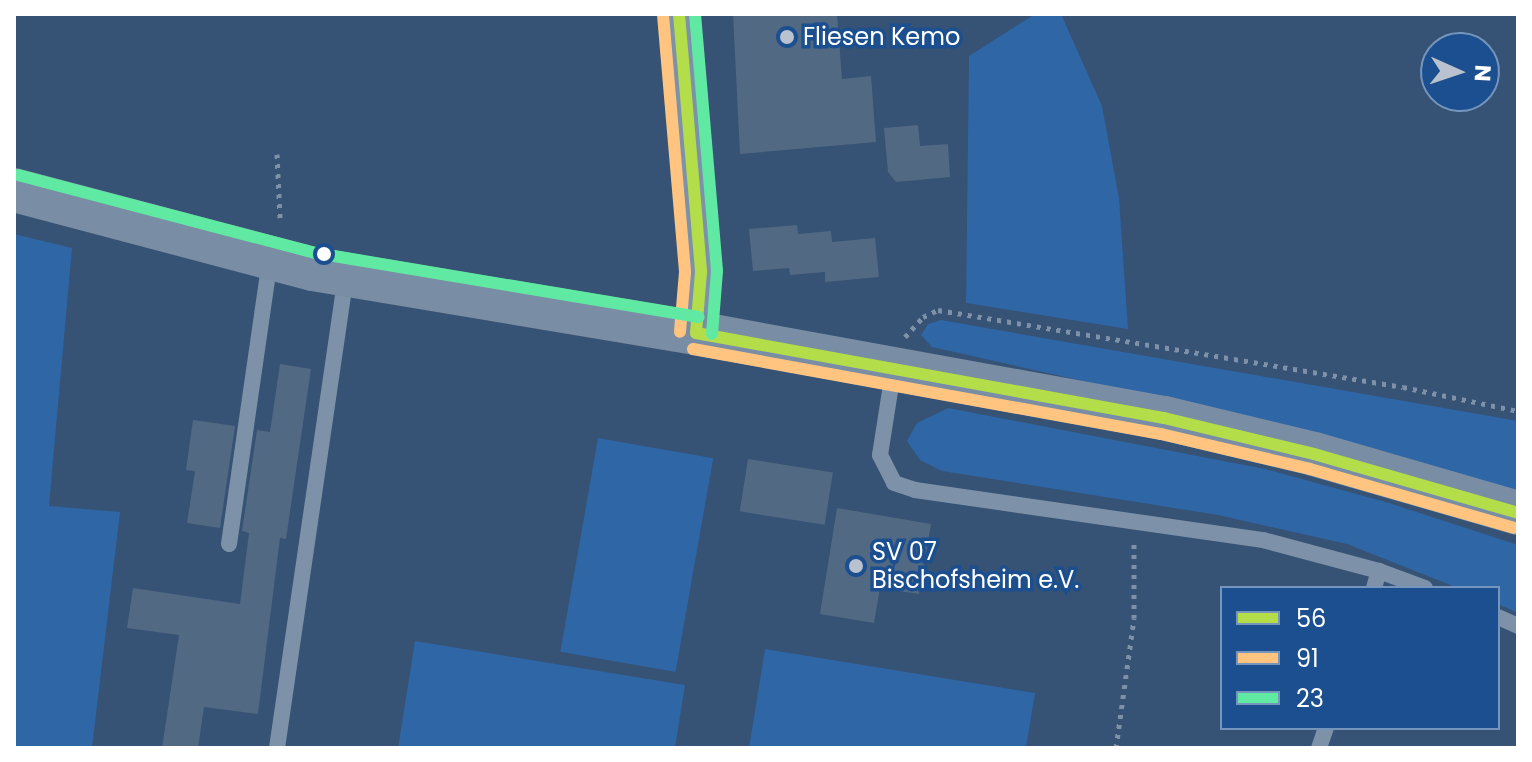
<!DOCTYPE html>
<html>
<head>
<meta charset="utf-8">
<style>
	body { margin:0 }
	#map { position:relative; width:1532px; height:762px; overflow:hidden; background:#365274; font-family:Poppins,sans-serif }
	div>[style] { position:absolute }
	.green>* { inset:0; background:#2f66a5; transform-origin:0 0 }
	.building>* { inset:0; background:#526984; transform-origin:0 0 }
	.path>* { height:5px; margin-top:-2.5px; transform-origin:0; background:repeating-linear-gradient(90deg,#7d92a8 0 4px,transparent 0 10px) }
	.lane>* { height:16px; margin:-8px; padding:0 8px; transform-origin:8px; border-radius:8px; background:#7d92a8 }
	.street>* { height:34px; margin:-17px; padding:0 17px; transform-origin:17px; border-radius:17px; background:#7d92a8 }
	.secondary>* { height:44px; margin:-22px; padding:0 22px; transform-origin:22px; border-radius:22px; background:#798da4 }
	.bus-1>* { height:12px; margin:-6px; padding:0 6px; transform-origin:6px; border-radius:6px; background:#b4dd4a }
	.bus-2>* { height:12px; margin:-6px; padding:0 6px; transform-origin:6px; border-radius:6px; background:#ffc580 }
	.bus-3>* { height:12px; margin:-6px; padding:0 6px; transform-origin:6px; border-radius:6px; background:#60e9a3 }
	.dots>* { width:22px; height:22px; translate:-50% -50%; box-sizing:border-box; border:4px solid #1b4f8f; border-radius:50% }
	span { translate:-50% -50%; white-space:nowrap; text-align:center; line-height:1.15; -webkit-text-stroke:7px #1b4f8f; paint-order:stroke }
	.poi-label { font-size:24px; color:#fff }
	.left { translate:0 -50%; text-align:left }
	.frame { position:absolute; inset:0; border:16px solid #fff; pointer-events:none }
	.legend { position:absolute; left:1220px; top:586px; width:280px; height:144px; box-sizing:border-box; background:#1b4f8f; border:2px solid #7695bc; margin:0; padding:10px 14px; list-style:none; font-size:24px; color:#fff }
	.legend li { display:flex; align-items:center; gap:16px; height:40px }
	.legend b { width:40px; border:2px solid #7695bc }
	.north { position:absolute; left:1420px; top:32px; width:80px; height:80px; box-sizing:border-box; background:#1b4f8f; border:2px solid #7695bc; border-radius:50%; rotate:93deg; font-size:22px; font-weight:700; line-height:32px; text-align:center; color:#fff }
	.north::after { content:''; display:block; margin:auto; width:28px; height:36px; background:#b9c2ce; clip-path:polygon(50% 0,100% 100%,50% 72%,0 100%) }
</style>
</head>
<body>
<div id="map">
	<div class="green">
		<div style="clip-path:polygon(1035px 14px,1061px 14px,1102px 106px,1119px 198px,1128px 329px,966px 303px,969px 56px)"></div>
		<div style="clip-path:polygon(14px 234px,72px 248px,49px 506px,120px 512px,92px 748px,14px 748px)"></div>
		<div style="clip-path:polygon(941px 320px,1518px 421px,1518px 494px,1092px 383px,932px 347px,921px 335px,928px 324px)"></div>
		<div style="clip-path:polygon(948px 408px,1265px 469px,1389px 503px,1518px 545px,1518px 613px,1498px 604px,1498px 588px,1458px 588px,1347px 544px,1218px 515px,942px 471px,920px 460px,907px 441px,917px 423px)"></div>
		<div style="left:598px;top:438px;width:117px;height:217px;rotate:10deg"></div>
		<div style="clip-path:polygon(415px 641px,685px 685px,675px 748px,398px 748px)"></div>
		<div style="clip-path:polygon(765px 649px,1035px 693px,1026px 748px,749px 748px)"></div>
	</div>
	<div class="building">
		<div style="clip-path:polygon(733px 14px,837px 14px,842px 79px,871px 76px,876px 142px,740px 154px)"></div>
		<div style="clip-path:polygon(918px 125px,920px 146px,948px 144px,950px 177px,896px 182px,888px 172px,884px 128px)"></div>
		<div style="clip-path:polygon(797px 225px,798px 234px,831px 231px,832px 242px,875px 238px,879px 277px,825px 282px,825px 272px,790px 275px,789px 268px,753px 271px,749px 229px)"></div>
		<div style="clip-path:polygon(280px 364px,311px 369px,286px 539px,280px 538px,258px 714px,204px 707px,198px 748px,162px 748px,179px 635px,127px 628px,133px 588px,240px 604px,249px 533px,242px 531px,257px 430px,270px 432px)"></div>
		<div style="clip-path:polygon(193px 420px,235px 426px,220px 528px,187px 523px,195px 471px,186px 470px)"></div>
		<div style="left:748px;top:459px;width:86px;height:53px;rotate:9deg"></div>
		<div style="clip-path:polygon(837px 508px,931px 524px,919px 594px,880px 588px,874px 623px,820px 614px)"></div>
	</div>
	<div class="path">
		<div style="left:277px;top:154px;width:64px;rotate:87.3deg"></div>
		<div style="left:905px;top:337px;width:27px;rotate:-48deg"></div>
		<div style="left:923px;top:317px;width:17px;rotate:-25deg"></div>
		<div style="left:938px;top:310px;width:471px;rotate:9.4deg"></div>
		<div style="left:1403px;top:387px;width:117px;rotate:11.8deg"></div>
		<div style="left:1116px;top:748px;width:131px;rotate:-82.1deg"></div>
		<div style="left:1134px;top:618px;width:76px;rotate:-90deg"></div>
	</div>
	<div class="lane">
		<div style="left:893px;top:372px;width:84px;rotate:98.9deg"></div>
		<div style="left:880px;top:455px;width:31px;rotate:63deg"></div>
		<div style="left:894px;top:483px;width:22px;rotate:18deg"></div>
		<div style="left:915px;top:490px;width:352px;rotate:8.2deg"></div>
		<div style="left:1263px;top:540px;width:120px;rotate:15deg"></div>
		<div style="left:1379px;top:571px;width:49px;rotate:20.3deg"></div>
		<div style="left:229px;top:544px;width:288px;rotate:-81.8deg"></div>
		<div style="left:1374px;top:588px;width:18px;rotate:-74deg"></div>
		<div style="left:1498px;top:617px;width:22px;rotate:24deg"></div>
		<div style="left:277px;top:748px;width:478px;rotate:-81.7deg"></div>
		<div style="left:1319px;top:748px;width:21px;rotate:-71deg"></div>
	</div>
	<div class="street">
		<div style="left:679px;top:14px;width:259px;rotate:85.1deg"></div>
		<div style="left:701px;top:272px;width:61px;rotate:94.7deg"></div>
	</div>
	<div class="secondary">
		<div style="left:14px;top:190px;width:309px;rotate:14.8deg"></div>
		<div style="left:313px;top:269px;width:388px;rotate:9.5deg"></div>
		<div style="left:696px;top:333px;width:476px;rotate:10.3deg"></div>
		<div style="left:1164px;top:418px;width:154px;rotate:13.5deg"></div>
		<div style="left:1314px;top:454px;width:212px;rotate:16.1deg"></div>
	</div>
	<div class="bus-1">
		<div style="left:679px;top:14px;width:259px;rotate:85.1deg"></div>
		<div style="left:701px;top:272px;width:61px;rotate:94.7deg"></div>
		<div style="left:696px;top:333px;width:476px;rotate:10.3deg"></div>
		<div style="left:1164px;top:418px;width:154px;rotate:13.5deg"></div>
		<div style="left:1314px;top:454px;width:212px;rotate:16.1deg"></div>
	</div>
	<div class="bus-2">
		<div style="left:663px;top:15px;width:258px;rotate:85.1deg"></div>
		<div style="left:685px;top:272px;width:60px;rotate:94.8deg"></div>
		<div style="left:693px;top:349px;width:476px;rotate:10.3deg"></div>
		<div style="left:1161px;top:434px;width:153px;rotate:13.2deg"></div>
		<div style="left:1310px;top:469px;width:212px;rotate:16.1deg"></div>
	</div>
	<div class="bus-3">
		<div style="left:695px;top:14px;width:258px;rotate:85.1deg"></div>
		<div style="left:717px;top:271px;width:63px;rotate:94.5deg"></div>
		<div style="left:18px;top:175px;width:308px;rotate:14.7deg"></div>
		<div style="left:316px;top:253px;width:388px;rotate:9.5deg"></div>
	</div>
	<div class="dots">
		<div style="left:787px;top:37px;background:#b9c2ce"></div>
		<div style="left:324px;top:254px;background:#fff"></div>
		<div style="left:856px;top:566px;background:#b9c2ce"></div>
	</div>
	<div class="poi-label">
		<span class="left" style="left:803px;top:37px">Fliesen Kemo</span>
		<span class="left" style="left:872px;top:566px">SV 07<br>Bischofsheim e.V.</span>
	</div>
	<div class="frame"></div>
	<ul class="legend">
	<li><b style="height:10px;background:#b4dd4a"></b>56</li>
	<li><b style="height:10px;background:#ffc580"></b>91</li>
	<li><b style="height:10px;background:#60e9a3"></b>23</li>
	</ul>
	<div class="north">N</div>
</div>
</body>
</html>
